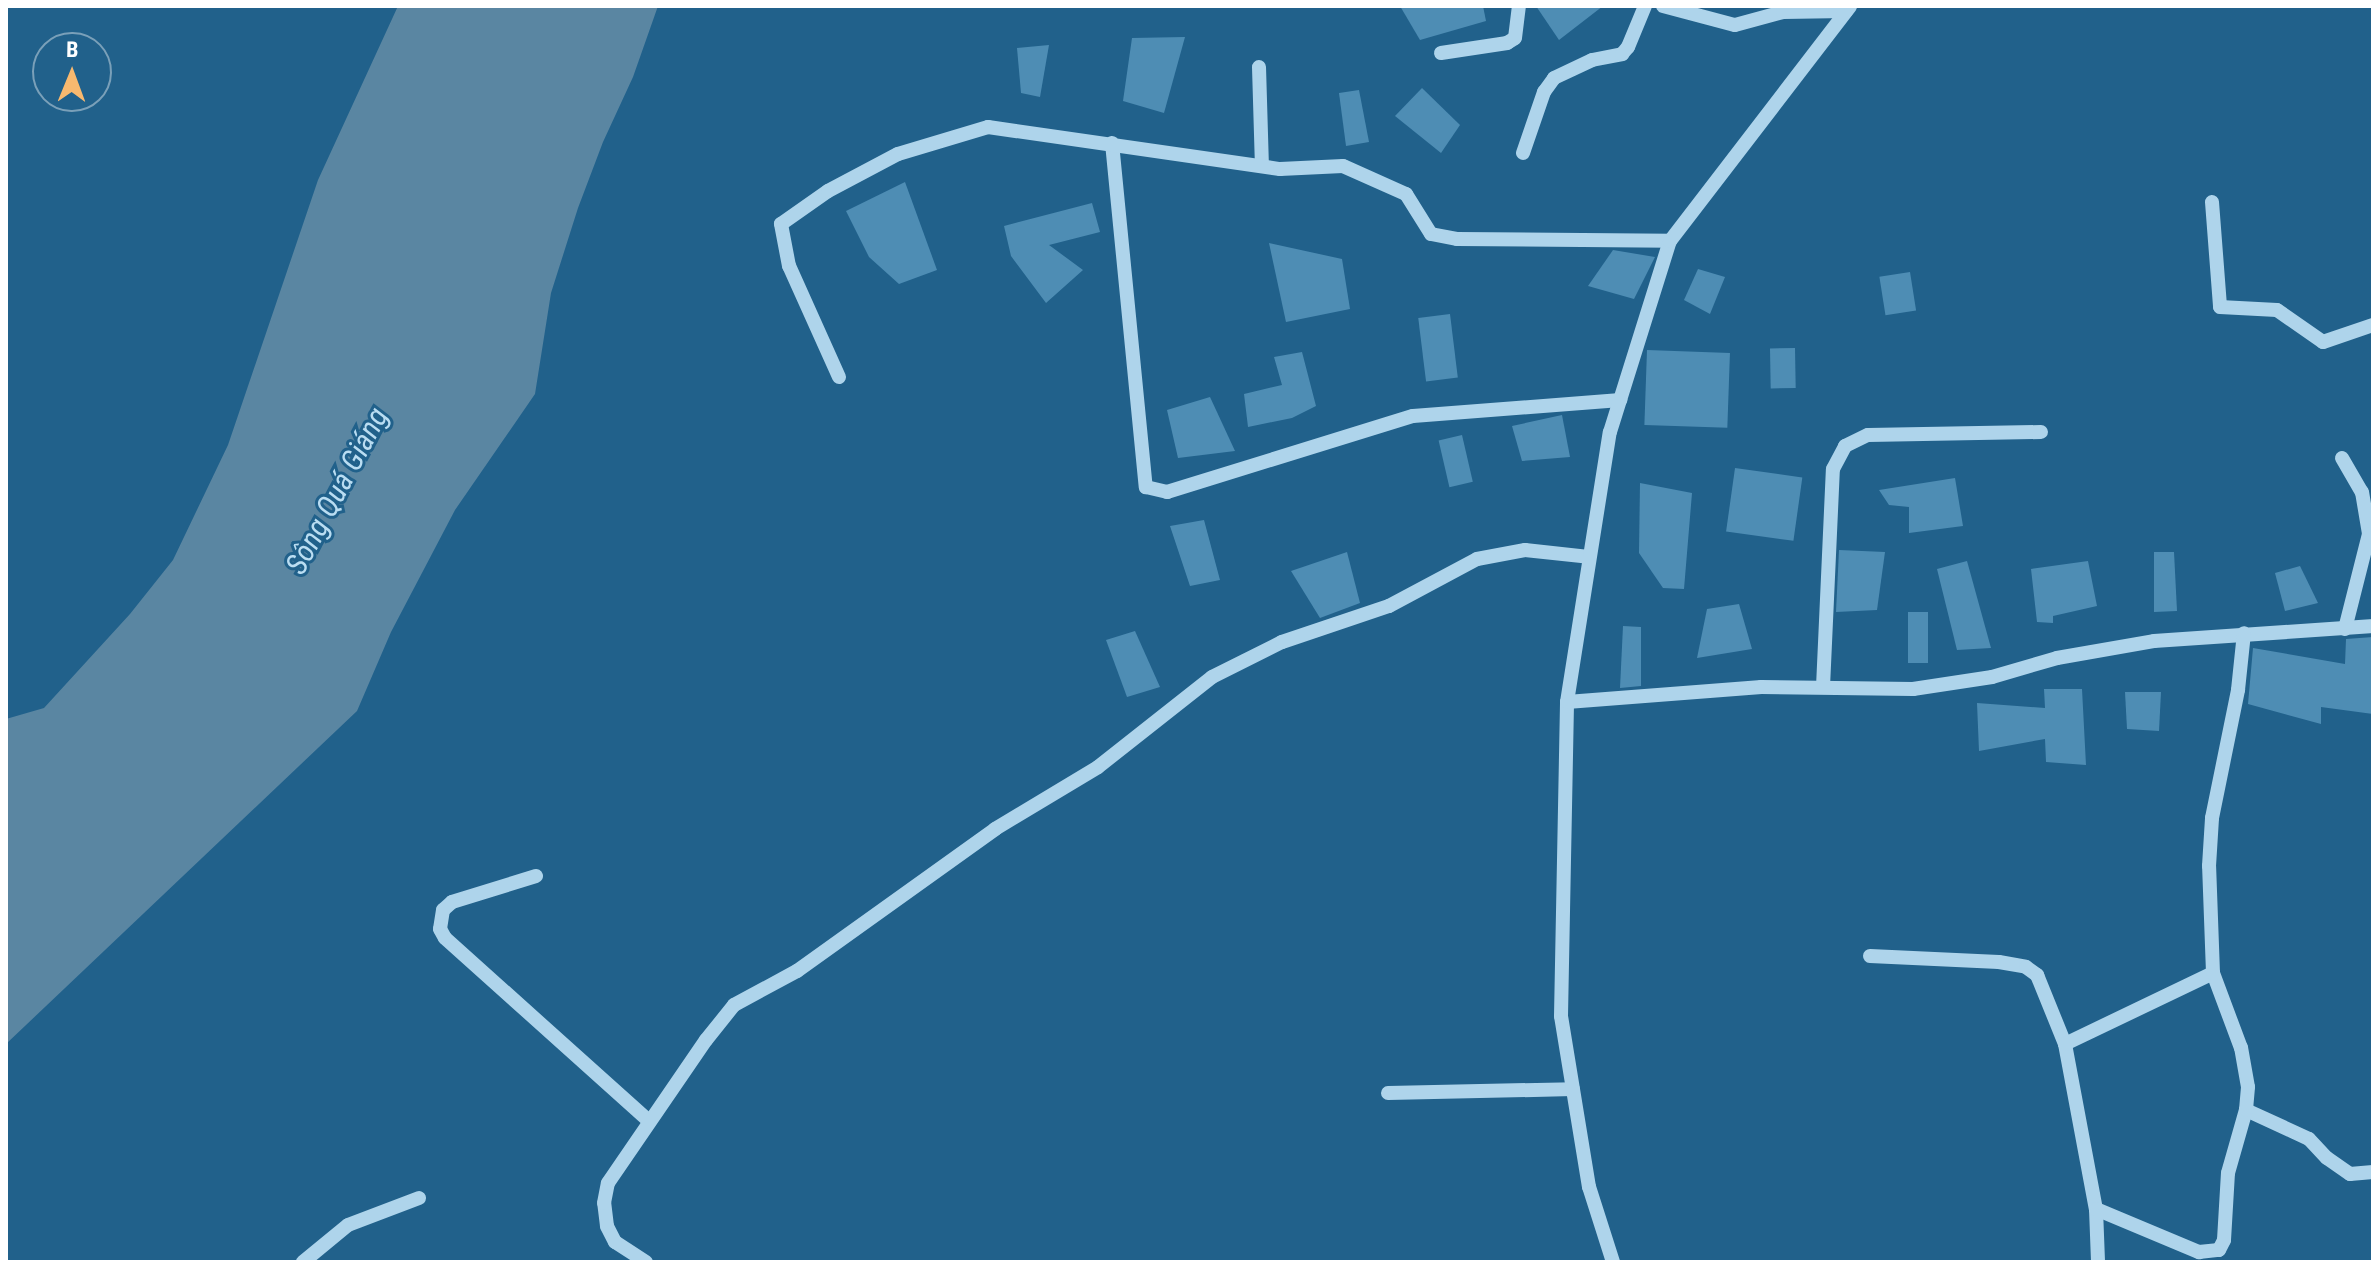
<!DOCTYPE html>
<html>
<head>
<meta charset="utf-8">
<style>
	body { margin:0 }
	#map { position:relative; width:2379px; height:1268px; overflow:hidden; background:#21618b; font-family:"Roboto Condensed",sans-serif }
	div>[style] { position:absolute }
	.water>* { inset:0; background:#5a86a2 }
	.building>* { inset:0; background:#4e8db4; transform-origin:0 0 }
	.minor>* { height:14px; margin:-7px; padding:0 7px; transform-origin:7px; border-radius:7px; background:#aed4eb }
	span { translate:-50% -50%; white-space:nowrap; text-align:center; line-height:1.15; -webkit-text-stroke:6px #21618b; paint-order:stroke }
	.water-label { font-size:30px; color:#baddf2; font-style:italic }
	.frame { position:absolute; inset:0; border:8px solid #fff; pointer-events:none }
	.north { position:absolute; left:32px; top:32px; width:80px; height:80px; box-sizing:border-box; background:#21618b; border:2px solid #7aa0b9; border-radius:50%; rotate:1deg; font-size:22px; font-weight:700; line-height:32px; text-align:center; color:#fff }
	.north::after { content:''; display:block; margin:auto; width:28px; height:36px; background:#f8b96f; clip-path:polygon(50% 0,100% 100%,50% 72%,0 100%) }
</style>
</head>
<body>
<div id="map">
	<div class="water">
		<div style="clip-path:polygon(398px 6px,658px 6px,633px 77px,603px 142px,578px 208px,551px 293px,535px 394px,455px 510px,391px 632px,357px 711px,6px 1044px,6px 719px,44px 708px,130px 614px,173px 560px,228px 445px,318px 180px)"></div>
	</div>
	<div class="building">
		<div style="clip-path:polygon(1400px 6px,1483px 6px,1486px 21px,1420px 40px)"></div>
		<div style="clip-path:polygon(1536px 6px,1603px 6px,1559px 40px)"></div>
		<div style="clip-path:polygon(1185px 37px,1164px 113px,1123px 101px,1132px 38px)"></div>
		<div style="clip-path:polygon(1049px 45px,1040px 97px,1021px 93px,1017px 48px)"></div>
		<div style="clip-path:polygon(1422px 88px,1460px 125px,1441px 153px,1395px 116px)"></div>
		<div style="clip-path:polygon(1359px 90px,1369px 142px,1346px 146px,1339px 93px)"></div>
		<div style="clip-path:polygon(905px 182px,937px 270px,899px 284px,869px 257px,846px 211px)"></div>
		<div style="clip-path:polygon(1092px 203px,1100px 232px,1049px 245px,1083px 270px,1046px 303px,1011px 256px,1004px 226px)"></div>
		<div style="clip-path:polygon(1269px 243px,1342px 259px,1350px 309px,1286px 322px)"></div>
		<div style="clip-path:polygon(1613px 250px,1655px 257px,1634px 299px,1588px 286px)"></div>
		<div style="clip-path:polygon(1698px 269px,1725px 277px,1710px 314px,1684px 300px)"></div>
		<div style="left:1910px;top:272px;width:39px;height:31px;rotate:81deg"></div>
		<div style="left:1450px;top:314px;width:64px;height:32px;rotate:83deg"></div>
		<div style="left:1795px;top:348px;width:40px;height:25px;rotate:89deg"></div>
		<div style="left:1647px;top:350px;width:83px;height:75px;rotate:2deg"></div>
		<div style="clip-path:polygon(1302px 352px,1316px 406px,1292px 418px,1248px 427px,1244px 394px,1282px 385px,1274px 357px)"></div>
		<div style="clip-path:polygon(1210px 397px,1235px 451px,1178px 458px,1167px 410px)"></div>
		<div style="clip-path:polygon(1562px 415px,1570px 457px,1522px 461px,1512px 426px)"></div>
		<div style="left:1462px;top:435px;width:48px;height:24px;rotate:77deg"></div>
		<div style="left:1735px;top:468px;width:68px;height:64px;rotate:8deg"></div>
		<div style="clip-path:polygon(1955px 478px,1963px 526px,1909px 533px,1909px 507px,1889px 505px,1879px 490px)"></div>
		<div style="clip-path:polygon(1640px 483px,1692px 493px,1684px 589px,1663px 588px,1639px 553px)"></div>
		<div style="clip-path:polygon(1204px 520px,1220px 580px,1190px 586px,1170px 526px)"></div>
		<div style="clip-path:polygon(1839px 550px,1885px 552px,1877px 610px,1836px 612px)"></div>
		<div style="clip-path:polygon(1347px 552px,1360px 603px,1320px 618px,1291px 571px)"></div>
		<div style="clip-path:polygon(2154px 552px,2174px 552px,2177px 611px,2154px 612px)"></div>
		<div style="clip-path:polygon(1967px 561px,1991px 648px,1957px 650px,1937px 569px)"></div>
		<div style="clip-path:polygon(2088px 561px,2097px 606px,2053px 616px,2053px 623px,2037px 622px,2031px 569px)"></div>
		<div style="clip-path:polygon(2300px 566px,2318px 603px,2285px 611px,2275px 573px)"></div>
		<div style="clip-path:polygon(1739px 604px,1752px 649px,1697px 658px,1707px 609px)"></div>
		<div style="left:1928px;top:612px;width:51px;height:20px;rotate:90deg"></div>
		<div style="clip-path:polygon(1623px 626px,1641px 627px,1641px 686px,1620px 688px)"></div>
		<div style="clip-path:polygon(1135px 631px,1160px 687px,1127px 697px,1106px 640px)"></div>
		<div style="clip-path:polygon(2373px 637px,2373px 714px,2321px 707px,2321px 724px,2248px 704px,2253px 648px,2345px 664px,2346px 639px)"></div>
		<div style="clip-path:polygon(2044px 689px,2082px 689px,2086px 765px,2046px 762px,2045px 739px,1979px 751px,1977px 703px,2045px 708px)"></div>
		<div style="clip-path:polygon(2125px 692px,2161px 692px,2159px 731px,2127px 729px)"></div>
	</div>
	<div class="minor">
		<div style="left:1663px;top:6px;width:74px;rotate:14.8deg"></div>
		<div style="left:1735px;top:25px;width:50px;rotate:-15.2deg"></div>
		<div style="left:1783px;top:12px;width:63px;rotate:-0.9deg"></div>
		<div style="left:1441px;top:53px;width:67px;rotate:-8.6deg"></div>
		<div style="left:1507px;top:43px;width:9px;rotate:-32deg"></div>
		<div style="left:1515px;top:38px;width:32px;rotate:-83deg"></div>
		<div style="left:1259px;top:67px;width:99px;rotate:88.3deg"></div>
		<div style="left:1112px;top:143px;width:346px;rotate:84.4deg"></div>
		<div style="left:1146px;top:487px;width:22px;rotate:13deg"></div>
		<div style="left:1167px;top:492px;width:257px;rotate:-17.2deg"></div>
		<div style="left:1413px;top:416px;width:208px;rotate:-4.4deg"></div>
		<div style="left:1523px;top:153px;width:65px;rotate:-71deg"></div>
		<div style="left:1544px;top:92px;width:17px;rotate:-54deg"></div>
		<div style="left:1554px;top:78px;width:42px;rotate:-25.3deg"></div>
		<div style="left:1592px;top:60px;width:31px;rotate:-11deg"></div>
		<div style="left:1622px;top:54px;width:9px;rotate:-49deg"></div>
		<div style="left:1628px;top:47px;width:44px;rotate:-67.5deg"></div>
		<div style="left:2212px;top:202px;width:105px;rotate:85.6deg"></div>
		<div style="left:2220px;top:307px;width:57px;rotate:3deg"></div>
		<div style="left:2277px;top:310px;width:56px;rotate:34.8deg"></div>
		<div style="left:2323px;top:342px;width:53px;rotate:-18.8deg"></div>
		<div style="left:839px;top:377px;width:122px;rotate:-114.2deg"></div>
		<div style="left:789px;top:266px;width:43px;rotate:-100.8deg"></div>
		<div style="left:781px;top:224px;width:57px;rotate:-35.1deg"></div>
		<div style="left:828px;top:191px;width:79px;rotate:-27.9deg"></div>
		<div style="left:898px;top:154px;width:94px;rotate:-16.7deg"></div>
		<div style="left:988px;top:127px;width:295px;rotate:8.2deg"></div>
		<div style="left:1280px;top:169px;width:63px;rotate:-2.7deg"></div>
		<div style="left:1343px;top:166px;width:69px;rotate:24deg"></div>
		<div style="left:1406px;top:194px;width:47px;rotate:58deg"></div>
		<div style="left:1431px;top:234px;width:26px;rotate:11deg"></div>
		<div style="left:1457px;top:239px;width:213px;rotate:0.5deg"></div>
		<div style="left:2342px;top:458px;width:39px;rotate:60deg"></div>
		<div style="left:2362px;top:492px;width:43px;rotate:80.5deg"></div>
		<div style="left:2369px;top:534px;width:98px;rotate:104.2deg"></div>
		<div style="left:1823px;top:687px;width:218px;rotate:-87.4deg"></div>
		<div style="left:1833px;top:469px;width:26px;rotate:-62deg"></div>
		<div style="left:1845px;top:446px;width:25px;rotate:-26deg"></div>
		<div style="left:1868px;top:435px;width:173px;rotate:-1deg"></div>
		<div style="left:1567px;top:702px;width:195px;rotate:-4.4deg"></div>
		<div style="left:1761px;top:687px;width:152px;rotate:0.8deg"></div>
		<div style="left:1913px;top:689px;width:80px;rotate:-8.6deg"></div>
		<div style="left:1992px;top:677px;width:68px;rotate:-16.3deg"></div>
		<div style="left:2057px;top:658px;width:98px;rotate:-9.9deg"></div>
		<div style="left:2154px;top:641px;width:220px;rotate:-3.9deg"></div>
		<div style="left:536px;top:876px;width:88px;rotate:162.8deg"></div>
		<div style="left:452px;top:902px;width:12px;rotate:138deg"></div>
		<div style="left:443px;top:910px;width:19px;rotate:99deg"></div>
		<div style="left:440px;top:929px;width:10px;rotate:61deg"></div>
		<div style="left:445px;top:938px;width:274px;rotate:41.9deg"></div>
		<div style="left:1870px;top:956px;width:129px;rotate:2.7deg"></div>
		<div style="left:1999px;top:962px;width:27px;rotate:10deg"></div>
		<div style="left:2026px;top:967px;width:14px;rotate:36deg"></div>
		<div style="left:2037px;top:975px;width:74px;rotate:67.9deg"></div>
		<div style="left:2065px;top:1044px;width:168px;rotate:79.4deg"></div>
		<div style="left:2096px;top:1209px;width:53px;rotate:87.8deg"></div>
		<div style="left:2065px;top:1044px;width:164px;rotate:-25.6deg"></div>
		<div style="left:1388px;top:1093px;width:185px;rotate:-1.2deg"></div>
		<div style="left:2246px;top:1110px;width:69px;rotate:24.7deg"></div>
		<div style="left:2309px;top:1139px;width:26px;rotate:47deg"></div>
		<div style="left:2327px;top:1158px;width:28px;rotate:35deg"></div>
		<div style="left:2350px;top:1174px;width:23px;rotate:-5deg"></div>
		<div style="left:2096px;top:1209px;width:112px;rotate:22.7deg"></div>
		<div style="left:2199px;top:1252px;width:20px;rotate:-6deg"></div>
		<div style="left:2219px;top:1250px;width:11px;rotate:-63deg"></div>
		<div style="left:2224px;top:1240px;width:67px;rotate:-86.6deg"></div>
		<div style="left:2228px;top:1173px;width:66px;rotate:-74.1deg"></div>
		<div style="left:2246px;top:1110px;width:23px;rotate:-85deg"></div>
		<div style="left:2248px;top:1087px;width:40px;rotate:-100deg"></div>
		<div style="left:2241px;top:1048px;width:80px;rotate:-110.5deg"></div>
		<div style="left:2213px;top:973px;width:107px;rotate:-92.1deg"></div>
		<div style="left:2209px;top:866px;width:48px;rotate:-86.4deg"></div>
		<div style="left:2212px;top:818px;width:131px;rotate:-78.5deg"></div>
		<div style="left:2238px;top:690px;width:57px;rotate:-84deg"></div>
		<div style="left:303px;top:1262px;width:58px;rotate:-39.4deg"></div>
		<div style="left:348px;top:1225px;width:76px;rotate:-20.8deg"></div>
		<div style="left:646px;top:1262px;width:37px;rotate:-147deg"></div>
		<div style="left:615px;top:1242px;width:18px;rotate:-117deg"></div>
		<div style="left:607px;top:1226px;width:23px;rotate:-97deg"></div>
		<div style="left:604px;top:1203px;width:20px;rotate:-79deg"></div>
		<div style="left:608px;top:1183px;width:173px;rotate:-55.6deg"></div>
		<div style="left:706px;top:1040px;width:45px;rotate:-51.3deg"></div>
		<div style="left:734px;top:1005px;width:72px;rotate:-28.4deg"></div>
		<div style="left:797px;top:971px;width:244px;rotate:-35.6deg"></div>
		<div style="left:995px;top:829px;width:120px;rotate:-31deg"></div>
		<div style="left:1098px;top:767px;width:145px;rotate:-38.3deg"></div>
		<div style="left:1212px;top:677px;width:78px;rotate:-26.6deg"></div>
		<div style="left:1282px;top:642px;width:113px;rotate:-18.6deg"></div>
		<div style="left:1389px;top:606px;width:100px;rotate:-28.1deg"></div>
		<div style="left:1477px;top:559px;width:49px;rotate:-10.6deg"></div>
		<div style="left:1525px;top:550px;width:64px;rotate:6.2deg"></div>
		<div style="left:1613px;top:1262px;width:79px;rotate:-107.7deg"></div>
		<div style="left:1589px;top:1187px;width:173px;rotate:-99.3deg"></div>
		<div style="left:1561px;top:1016px;width:314px;rotate:-88.9deg"></div>
		<div style="left:1567px;top:702px;width:273px;rotate:-81deg"></div>
		<div style="left:1610px;top:432px;width:200px;rotate:-72.6deg"></div>
		<div style="left:1670px;top:241px;width:296px;rotate:-52.5deg"></div>
	</div>
	<div class="water-label">
		<span style="left:337px;top:491px;rotate:-62deg">Sông Quá Giáng</span>
	</div>
	<div class="frame"></div>
	<div class="north">B</div>
</div>
</body>
</html>
